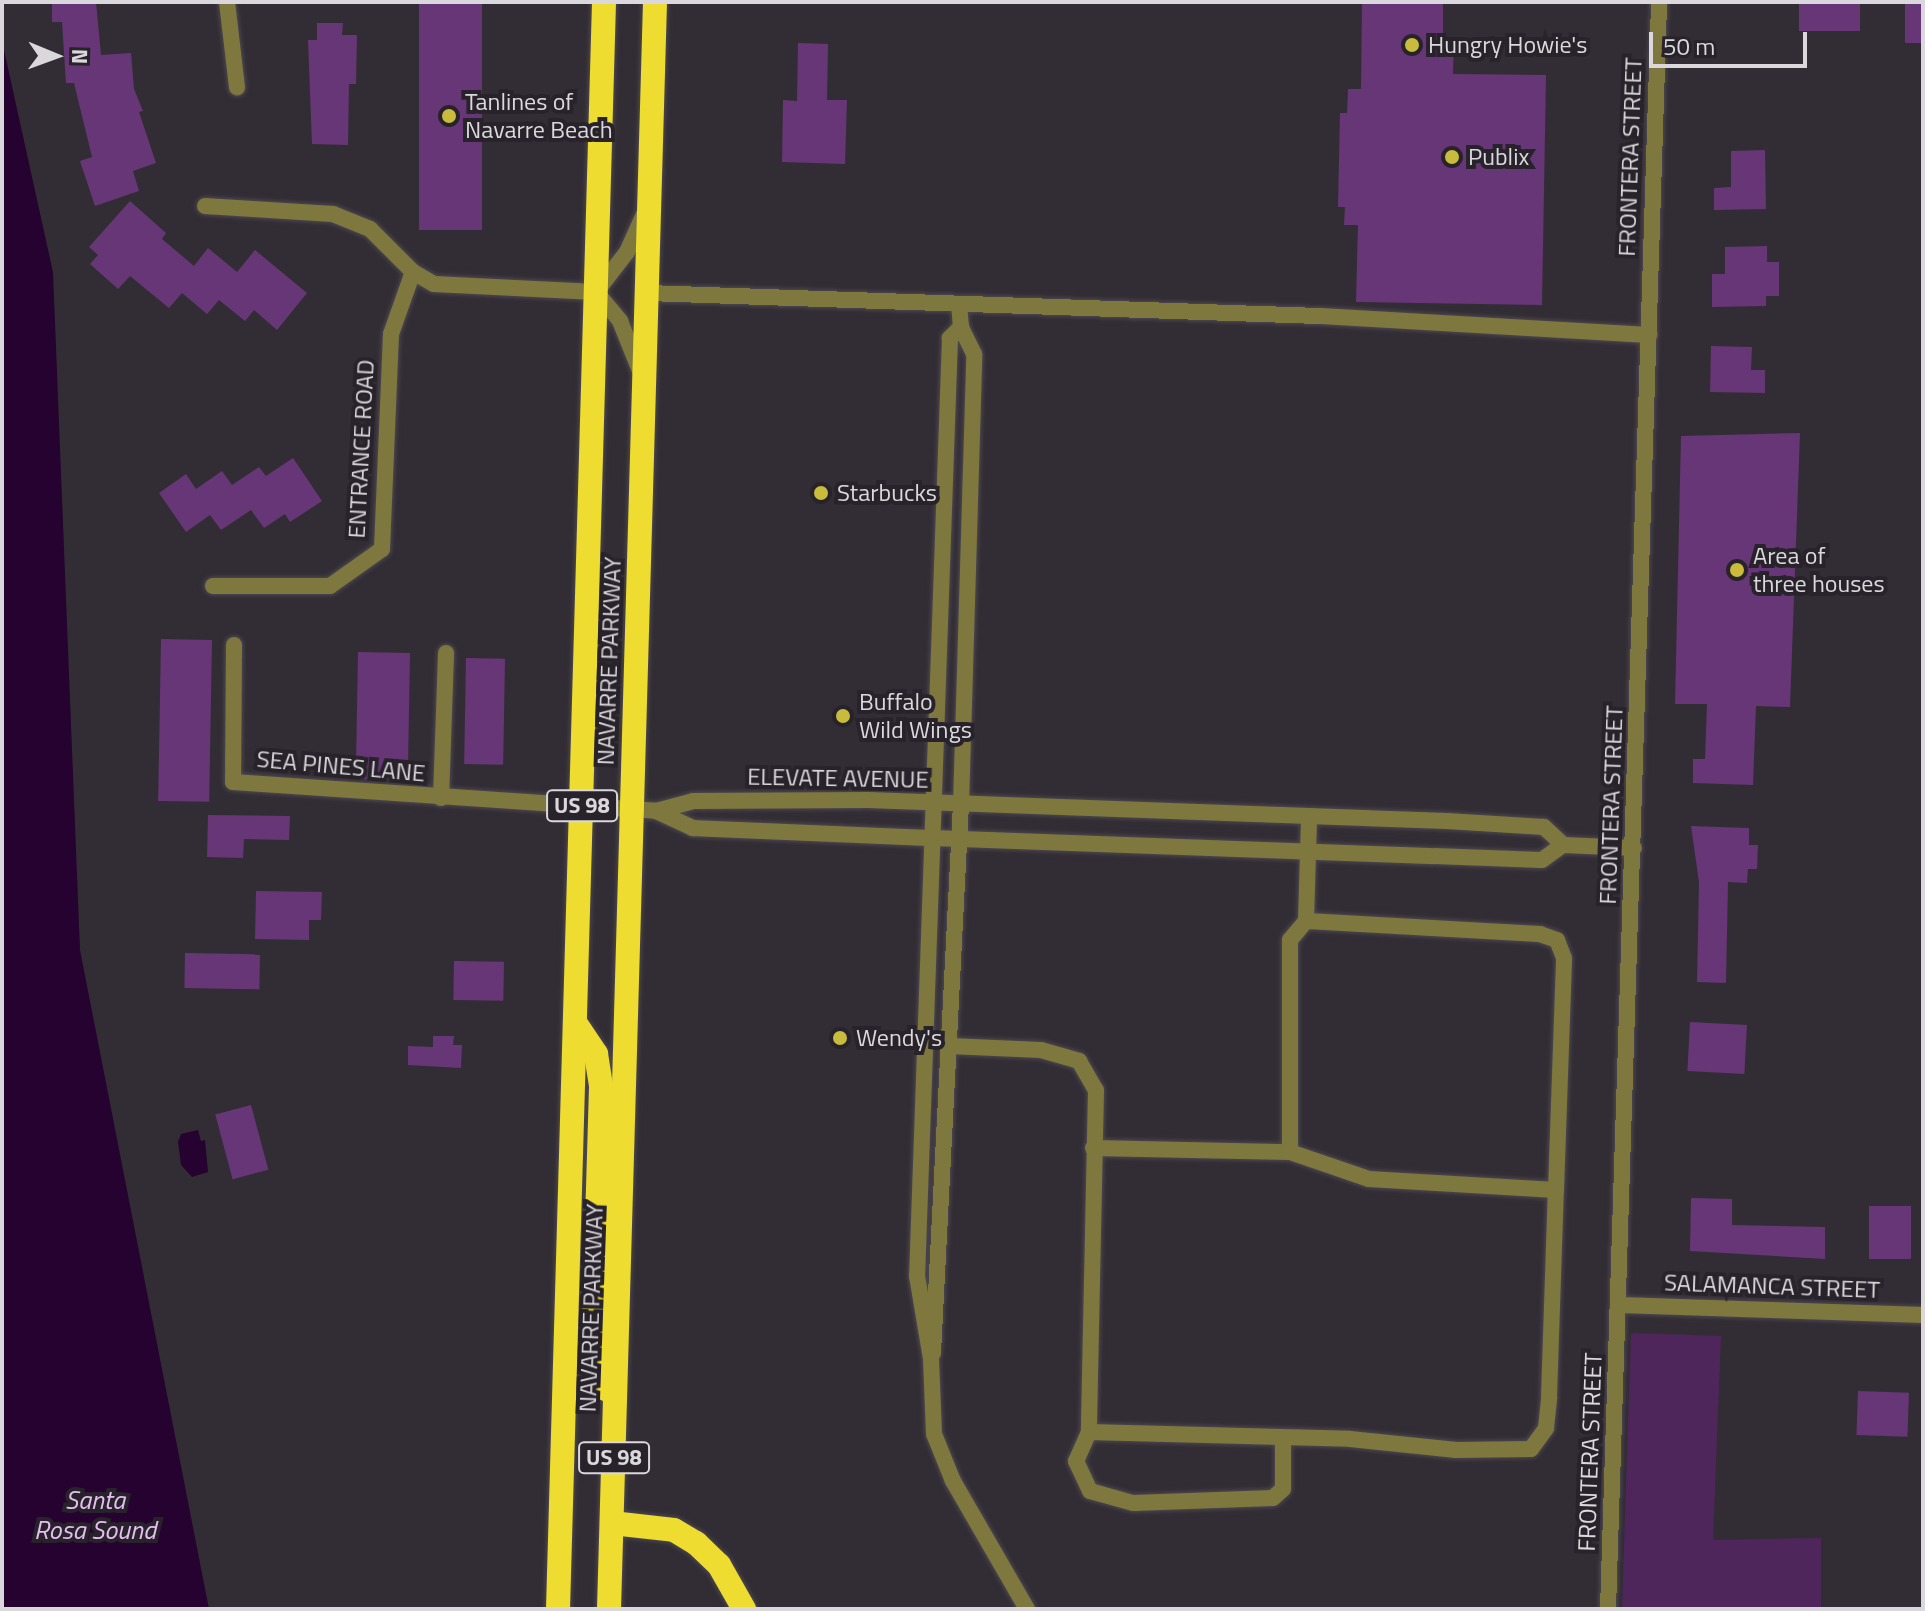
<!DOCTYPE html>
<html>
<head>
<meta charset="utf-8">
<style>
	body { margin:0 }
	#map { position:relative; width:1925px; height:1611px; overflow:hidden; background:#322d34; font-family:"Titillium Web",sans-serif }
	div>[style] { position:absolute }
	.green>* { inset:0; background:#4f265b }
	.water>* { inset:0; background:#260230 }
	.building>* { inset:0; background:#673676; transform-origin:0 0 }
	.roads { filter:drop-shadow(0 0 2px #4d484f) drop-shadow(0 0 2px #4d484f) }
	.street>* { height:16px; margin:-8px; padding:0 8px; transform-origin:8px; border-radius:8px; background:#7e783f }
	.highway>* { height:24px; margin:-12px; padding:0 12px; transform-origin:12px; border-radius:12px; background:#eedc30 }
	.dots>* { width:22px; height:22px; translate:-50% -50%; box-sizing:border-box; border:4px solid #28232a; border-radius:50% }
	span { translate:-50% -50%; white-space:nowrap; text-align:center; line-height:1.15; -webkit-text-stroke:8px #28232a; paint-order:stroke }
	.shield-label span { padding:2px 6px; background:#28232a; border:2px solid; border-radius:6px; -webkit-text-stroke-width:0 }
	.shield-label { font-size:22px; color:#dbd8dd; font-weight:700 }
	.poi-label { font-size:24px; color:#dbd8dd }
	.left { translate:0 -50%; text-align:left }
	.street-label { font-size:24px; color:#dbd8dd }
	.water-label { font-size:26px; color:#e6bdf3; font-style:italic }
	.frame { position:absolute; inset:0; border:4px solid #dbd8dd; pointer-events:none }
	.north { position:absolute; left:16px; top:16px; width:80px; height:80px; -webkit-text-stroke:6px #28232a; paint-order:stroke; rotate:91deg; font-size:22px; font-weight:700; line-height:32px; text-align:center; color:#dbd8dd }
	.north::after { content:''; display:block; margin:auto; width:28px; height:36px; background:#dbd8dd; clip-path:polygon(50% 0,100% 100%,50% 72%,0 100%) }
	.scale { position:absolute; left:1649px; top:32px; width:158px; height:36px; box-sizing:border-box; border:4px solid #dbd8dd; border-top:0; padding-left:10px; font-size:24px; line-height:28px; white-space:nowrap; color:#dbd8dd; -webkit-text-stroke:6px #28232a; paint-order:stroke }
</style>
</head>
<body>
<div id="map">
	<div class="green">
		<div style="clip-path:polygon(1631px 1333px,1721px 1336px,1713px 1540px,1821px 1538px,1821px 1609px,1622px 1609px)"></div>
	</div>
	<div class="water">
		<div style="clip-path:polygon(2px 41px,53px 272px,80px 950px,209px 1609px,2px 1609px)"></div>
		<div style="clip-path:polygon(198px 1130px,201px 1141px,205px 1140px,208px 1172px,192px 1177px,181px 1165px,178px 1142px,181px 1134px)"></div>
	</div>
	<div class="building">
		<div style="clip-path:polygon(52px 2px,96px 2px,101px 55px,131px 53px,134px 89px,143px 111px,139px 112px,156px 163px,133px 171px,139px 191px,95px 206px,80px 161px,92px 157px,74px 83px,66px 83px,62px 22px,52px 22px)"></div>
		<div style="left:419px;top:2px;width:63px;height:228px"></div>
		<div style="clip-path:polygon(1362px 2px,1443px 2px,1443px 39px,1454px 39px,1453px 74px,1546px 75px,1542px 305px,1356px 302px,1358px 225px,1344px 225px,1345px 207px,1338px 207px,1340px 113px,1347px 113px,1348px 89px,1361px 89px)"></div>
		<div style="left:1799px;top:2px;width:61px;height:29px"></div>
		<div style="left:1905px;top:3px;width:18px;height:40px"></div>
		<div style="clip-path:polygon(317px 23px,343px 23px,342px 35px,357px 35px,356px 84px,349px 84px,348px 145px,312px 144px,308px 40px,317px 40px)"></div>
		<div style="clip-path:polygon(798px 43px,828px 44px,827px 100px,847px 100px,845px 164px,782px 162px,783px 100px,797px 101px)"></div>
		<div style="clip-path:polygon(1765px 150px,1766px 209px,1714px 210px,1714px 188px,1731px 187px,1731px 151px)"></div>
		<div style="clip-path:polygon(130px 201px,166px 233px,162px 239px,194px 266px,208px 248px,237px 272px,255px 250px,307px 293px,277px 330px,254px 310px,245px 321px,219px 300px,207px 314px,182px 293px,169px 308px,130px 276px,118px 289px,90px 264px,98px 255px,89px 247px)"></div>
		<div style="clip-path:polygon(1767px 246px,1767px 262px,1779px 262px,1779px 296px,1766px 296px,1766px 306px,1712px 307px,1712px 274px,1725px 274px,1725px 247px)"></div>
		<div style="clip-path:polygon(1711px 346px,1752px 347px,1751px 370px,1765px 370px,1765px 393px,1710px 392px)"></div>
		<div style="clip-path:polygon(1800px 433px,1790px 707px,1756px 706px,1753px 785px,1693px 783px,1693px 759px,1705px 759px,1707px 704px,1675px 704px,1681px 436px)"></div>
		<div style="clip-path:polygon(293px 458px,322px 501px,290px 522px,285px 514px,264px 528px,251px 510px,221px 530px,210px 515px,186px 532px,159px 493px,186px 474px,196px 489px,222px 471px,232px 485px,259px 467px,266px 476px)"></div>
		<div style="left:161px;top:639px;width:51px;height:162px;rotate:1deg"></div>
		<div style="left:358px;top:652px;width:52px;height:127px;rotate:1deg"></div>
		<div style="left:466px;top:658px;width:39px;height:106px;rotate:1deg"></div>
		<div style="clip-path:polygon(208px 815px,290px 816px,289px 840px,244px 839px,243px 858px,207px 857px)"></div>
		<div style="clip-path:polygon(1691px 826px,1749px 828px,1749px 845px,1758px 845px,1757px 869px,1748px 869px,1747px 883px,1728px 882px,1726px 983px,1697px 982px,1699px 882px)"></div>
		<div style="clip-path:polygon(256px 891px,322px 892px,321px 920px,309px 920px,309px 940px,255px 939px)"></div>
		<div style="left:185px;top:953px;width:75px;height:35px;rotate:1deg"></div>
		<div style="left:454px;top:961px;width:50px;height:39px;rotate:1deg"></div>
		<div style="left:1690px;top:1022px;width:57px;height:49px;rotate:3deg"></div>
		<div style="clip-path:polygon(433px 1036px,454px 1036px,453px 1045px,462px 1045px,461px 1068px,408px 1065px,408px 1046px,433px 1047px)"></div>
		<div style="left:251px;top:1105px;width:67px;height:37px;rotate:75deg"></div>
		<div style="clip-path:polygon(1691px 1198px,1732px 1199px,1732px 1225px,1825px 1227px,1825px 1259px,1690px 1251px)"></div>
		<div style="left:1869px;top:1206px;width:42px;height:53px"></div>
		<div style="left:1858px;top:1391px;width:51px;height:44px;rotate:2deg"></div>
	</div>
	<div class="roads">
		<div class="street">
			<div style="left:227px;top:2px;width:86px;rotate:83.3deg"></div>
			<div style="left:205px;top:206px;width:128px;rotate:3.6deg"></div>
			<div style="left:333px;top:214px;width:40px;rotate:22deg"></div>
			<div style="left:370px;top:229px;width:61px;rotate:45deg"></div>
			<div style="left:413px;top:272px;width:24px;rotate:30deg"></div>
			<div style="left:434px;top:284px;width:162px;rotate:2.8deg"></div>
			<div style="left:596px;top:292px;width:38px;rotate:50deg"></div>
			<div style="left:620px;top:321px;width:54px;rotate:68.2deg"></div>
			<div style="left:596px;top:292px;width:51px;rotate:-52.2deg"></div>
			<div style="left:627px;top:252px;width:44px;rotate:-65.8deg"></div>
			<div style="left:647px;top:293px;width:673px;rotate:1.96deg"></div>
			<div style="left:1320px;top:316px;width:330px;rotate:3.3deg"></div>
			<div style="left:961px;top:327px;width:16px;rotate:135deg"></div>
			<div style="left:950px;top:338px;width:939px;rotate:92.01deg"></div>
			<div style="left:917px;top:1276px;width:84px;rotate:80.4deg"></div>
			<div style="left:931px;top:1359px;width:75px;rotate:87.7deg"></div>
			<div style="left:934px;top:1434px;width:51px;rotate:68deg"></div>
			<div style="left:953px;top:1481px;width:148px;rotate:60deg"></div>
			<div style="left:213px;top:586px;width:117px"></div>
			<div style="left:330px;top:586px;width:64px;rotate:-35.4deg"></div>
			<div style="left:382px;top:549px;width:215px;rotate:-87.6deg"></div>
			<div style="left:391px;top:334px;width:66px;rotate:-70.5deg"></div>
			<div style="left:234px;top:645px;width:137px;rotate:90.4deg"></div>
			<div style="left:233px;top:782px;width:424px;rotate:3.9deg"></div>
			<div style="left:656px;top:811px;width:38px;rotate:-15deg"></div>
			<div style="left:693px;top:801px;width:175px;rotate:-0.3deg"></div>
			<div style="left:868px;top:800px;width:579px;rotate:2.08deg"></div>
			<div style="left:1447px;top:821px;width:97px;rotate:3.5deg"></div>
			<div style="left:1544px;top:827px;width:26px;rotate:43deg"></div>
			<div style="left:441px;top:798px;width:145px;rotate:-88deg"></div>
			<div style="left:656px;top:811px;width:41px;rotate:24.7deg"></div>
			<div style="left:693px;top:828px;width:240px;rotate:2.4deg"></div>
			<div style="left:933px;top:838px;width:609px;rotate:2.07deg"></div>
			<div style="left:1542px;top:860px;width:26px;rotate:-36deg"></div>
			<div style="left:1563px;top:845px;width:71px;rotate:2.4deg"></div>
			<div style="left:949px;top:1046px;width:92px;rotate:2.5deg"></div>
			<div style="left:1041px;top:1050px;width:40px;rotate:16deg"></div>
			<div style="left:1079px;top:1061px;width:34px;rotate:60deg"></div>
			<div style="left:1096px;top:1090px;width:342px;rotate:91.2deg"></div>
			<div style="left:1089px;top:1432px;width:32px;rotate:114deg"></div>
			<div style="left:1076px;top:1461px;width:33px;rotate:65deg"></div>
			<div style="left:1090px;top:1491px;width:45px;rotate:15.6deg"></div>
			<div style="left:1133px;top:1503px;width:140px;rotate:-2deg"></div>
			<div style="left:1273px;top:1498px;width:13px;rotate:-42deg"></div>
			<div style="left:1283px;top:1489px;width:52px;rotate:-90deg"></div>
			<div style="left:1093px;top:1148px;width:197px;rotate:1.2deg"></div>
			<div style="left:1290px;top:1152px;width:83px;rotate:18.9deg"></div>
			<div style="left:1369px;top:1179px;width:187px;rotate:3.4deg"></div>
			<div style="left:1556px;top:1190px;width:232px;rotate:-88deg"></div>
			<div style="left:1564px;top:958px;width:19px;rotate:-111deg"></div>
			<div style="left:1557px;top:940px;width:18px;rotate:-161deg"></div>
			<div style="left:1540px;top:934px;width:234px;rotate:-176.8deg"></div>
			<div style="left:1306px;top:921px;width:104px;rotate:-88.3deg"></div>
			<div style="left:1290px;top:1152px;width:212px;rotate:-90deg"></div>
			<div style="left:1290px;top:940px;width:25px;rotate:-50deg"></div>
			<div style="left:1620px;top:1305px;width:303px;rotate:1.9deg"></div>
			<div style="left:933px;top:1353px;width:549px;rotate:-87.08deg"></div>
			<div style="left:961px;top:805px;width:451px;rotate:-88.3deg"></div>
			<div style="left:974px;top:354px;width:30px;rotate:-116deg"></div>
			<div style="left:961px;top:327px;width:23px;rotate:-95deg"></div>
			<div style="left:1089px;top:1432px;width:261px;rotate:1.5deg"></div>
			<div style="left:1350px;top:1439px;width:107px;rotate:5.9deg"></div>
			<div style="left:1456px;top:1450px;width:75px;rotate:-0.8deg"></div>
			<div style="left:1531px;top:1449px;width:26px;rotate:-54deg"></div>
			<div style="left:1546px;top:1428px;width:31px;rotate:-84deg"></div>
			<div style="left:1549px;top:1397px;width:207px;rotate:-88.1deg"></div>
			<div style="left:1608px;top:1609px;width:1608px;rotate:-88.18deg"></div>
		</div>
		<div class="highway">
			<div style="left:576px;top:1024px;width:36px;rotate:56deg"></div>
			<div style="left:596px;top:1054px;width:33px;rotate:81deg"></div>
			<div style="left:601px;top:1087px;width:241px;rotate:91.7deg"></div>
			<div style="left:594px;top:1328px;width:63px;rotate:78.2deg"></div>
			<div style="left:612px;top:1523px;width:62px;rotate:6.4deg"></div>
			<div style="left:674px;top:1530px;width:26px;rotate:31deg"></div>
			<div style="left:696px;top:1543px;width:32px;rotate:44deg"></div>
			<div style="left:719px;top:1565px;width:51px;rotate:60.4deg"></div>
			<div style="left:558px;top:1609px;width:1608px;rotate:-88.36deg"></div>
			<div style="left:609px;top:1609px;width:1608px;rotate:-88.36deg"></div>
		</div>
	</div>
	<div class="dots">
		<div style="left:1412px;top:45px;background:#c9bb3b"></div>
		<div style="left:449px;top:116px;background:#c9bb3b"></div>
		<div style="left:1452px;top:157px;background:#c9bb3b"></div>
		<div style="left:821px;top:493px;background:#c9bb3b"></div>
		<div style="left:1737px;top:570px;background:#c9bb3b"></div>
		<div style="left:843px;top:716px;background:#c9bb3b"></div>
		<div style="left:840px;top:1038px;background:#c9bb3b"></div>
	</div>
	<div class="shield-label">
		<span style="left:582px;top:806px">US 98</span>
		<span style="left:614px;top:1458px">US 98</span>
	</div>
	<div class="poi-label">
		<span class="left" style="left:1428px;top:45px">Hungry Howie's</span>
		<span class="left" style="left:465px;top:116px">Tanlines of<br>Navarre Beach</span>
		<span class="left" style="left:1468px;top:157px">Publix</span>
		<span class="left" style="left:837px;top:493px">Starbucks</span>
		<span class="left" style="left:1753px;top:570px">Area of<br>three houses</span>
		<span class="left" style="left:859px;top:716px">Buffalo<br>Wild Wings</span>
		<span class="left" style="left:856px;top:1038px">Wendy's</span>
	</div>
	<div class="street-label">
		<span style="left:1630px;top:157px;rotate:-88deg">FRONTERA STREET</span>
		<span style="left:361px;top:449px;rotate:-87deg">ENTRANCE ROAD</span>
		<span style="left:609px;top:661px;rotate:-88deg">NAVARRE PARKWAY</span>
		<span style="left:341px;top:766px;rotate:5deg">SEA PINES LANE</span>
		<span style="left:838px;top:778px;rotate:1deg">ELEVATE AVENUE</span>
		<span style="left:1611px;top:805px;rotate:-88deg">FRONTERA STREET</span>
		<span style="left:1772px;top:1286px;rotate:2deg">SALAMANCA STREET</span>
		<span style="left:591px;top:1308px;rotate:-88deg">NAVARRE PARKWAY</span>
		<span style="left:1590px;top:1452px;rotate:-88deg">FRONTERA STREET</span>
	</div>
	<div class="water-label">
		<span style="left:95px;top:1515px">Santa<br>Rosa Sound</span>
	</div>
	<div class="frame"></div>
	<div class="north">N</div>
	<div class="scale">50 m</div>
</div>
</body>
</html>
